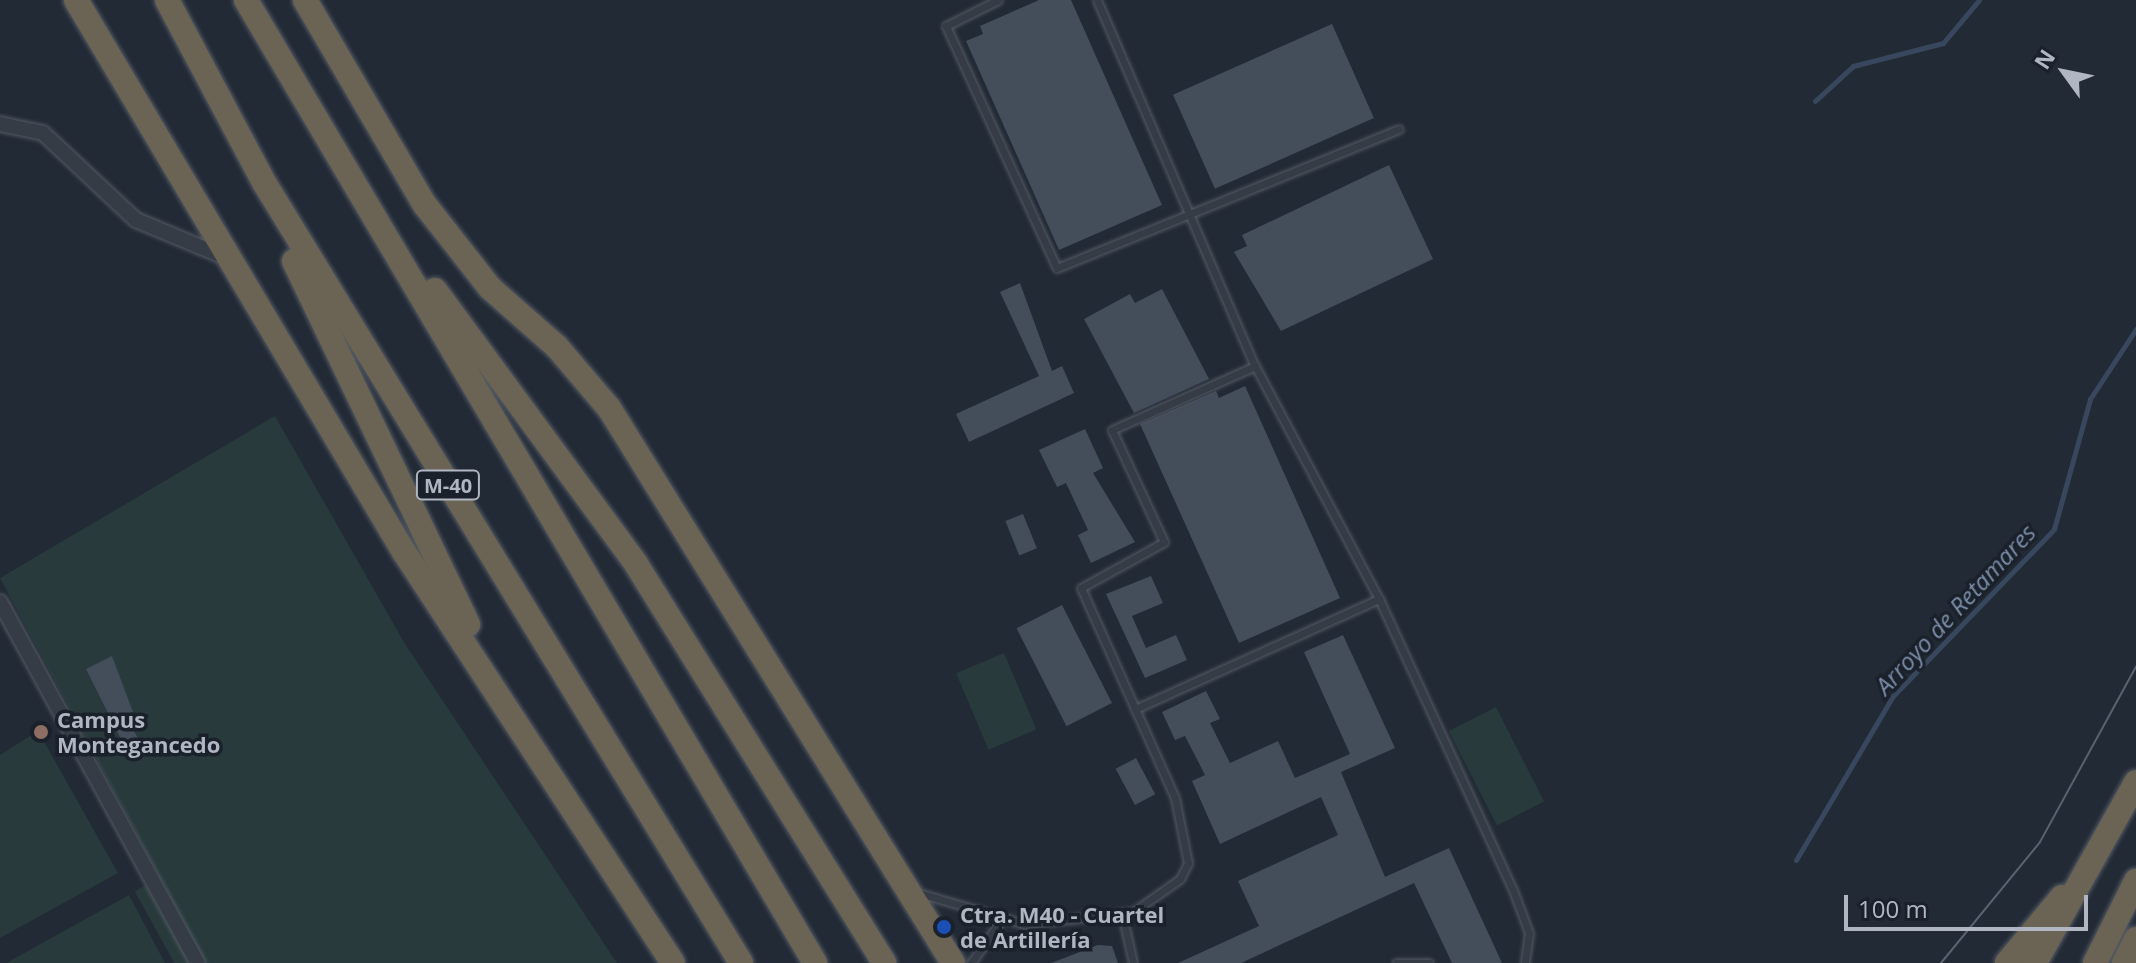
<!DOCTYPE html>
<html>
<head>
<meta charset="utf-8">
<style>
	body { margin:0 }
	#map { position:relative; width:2136px; height:963px; overflow:hidden; background:#222a35; font-family:"Open Sans",sans-serif }
	div>[style] { position:absolute }
	.green>* { inset:0; background:#283a3b; transform-origin:0 0 }
	.stream>* { height:5px; margin:-2.5px; padding:0 2.5px; transform-origin:2.5px; border-radius:2.5px; background:#39475e }
	.building>* { inset:0; background:#444d5a; transform-origin:0 0 }
	.roads { filter:drop-shadow(0 0 2px #535a64) drop-shadow(0 0 2px #535a64) }
	.service>* { height:7px; margin:-3.5px; padding:0 3.5px; transform-origin:3.5px; border-radius:3.5px; background:#363c46 }
	.minor>* { height:14px; margin:-7px; padding:0 7px; transform-origin:7px; border-radius:7px; background:#363c46 }
	.motorway>* { height:24px; margin:-12px; padding:0 12px; transform-origin:12px; border-radius:12px; background:#6b6353 }
	.tram>* { height:2px; margin:-1px; padding:0 1px; transform-origin:1px; border-radius:1px; background:#5a626f }
	.dots>* { width:22px; height:22px; translate:-50% -50%; box-sizing:border-box; border:4px solid #1b212b; border-radius:50% }
	span { translate:-50% -50%; white-space:nowrap; text-align:center; line-height:1.15; -webkit-text-stroke:7px #1b212b; paint-order:stroke }
	.shield-label span { padding:2px 6px; background:#1b212b; border:2px solid; border-radius:6px; -webkit-text-stroke-width:0 }
	.shield-label { font-size:20px; color:#b0b7c3; font-weight:700 }
	.poi-label { font-size:22px; color:#b0b7c3; font-weight:700 }
	.left { translate:0 -50%; text-align:left }
	.water-label { font-size:24px; color:#7b8da9; font-style:italic }
	.north { position:absolute; left:2024px; top:32px; width:80px; height:80px; -webkit-text-stroke:6px #1b212b; paint-order:stroke; rotate:303deg; font-size:22px; font-weight:700; line-height:32px; text-align:center; color:#b0b7c3 }
	.north::after { content:''; display:block; margin:auto; width:28px; height:36px; background:#b0b7c3; clip-path:polygon(50% 0,100% 100%,50% 72%,0 100%) }
	.scale { position:absolute; left:1844px; top:895px; width:244px; height:36px; box-sizing:border-box; border:4px solid #b0b7c3; border-top:0; padding-left:10px; font-size:24px; line-height:28px; white-space:nowrap; color:#b0b7c3; -webkit-text-stroke:6px #1b212b; paint-order:stroke }
</style>
</head>
<body>
<div id="map">
	<div class="green">
		<div style="clip-path:polygon(275px 416px,405px 644px,617px 963px,206px 963px,0 578px)"></div>
		<div style="left:1004px;top:653px;width:83px;height:52px;rotate:67deg"></div>
		<div style="left:1496px;top:707px;width:106px;height:53px;rotate:63deg"></div>
		<div style="clip-path:polygon(38px 731px,118px 873px,0 938px,0 755px)"></div>
		<div style="left:146px;top:885px;width:89px;height:13px;rotate:61deg"></div>
		<div style="clip-path:polygon(129px 895px,165px 963px,8px 963px,8px 962px)"></div>
	</div>
	<div class="stream">
		<div style="left:1815px;top:101px;width:52px;rotate:-42.6deg"></div>
		<div style="left:1853px;top:66px;width:93px;rotate:-14.3deg"></div>
		<div style="left:1943px;top:43px;width:56px;rotate:-50.1deg"></div>
		<div style="left:1796px;top:860px;width:191px;rotate:-59.4deg"></div>
		<div style="left:1893px;top:696px;width:232px;rotate:-46deg"></div>
		<div style="left:2054px;top:529px;width:135px;rotate:-74.5deg"></div>
		<div style="left:2090px;top:399px;width:84px;rotate:-56.7deg"></div>
	</div>
	<div class="building">
		<div style="clip-path:polygon(1039px 0,1071px 0,1162px 205px,1059px 250px,966px 41px,983px 34px,980px 26px)"></div>
		<div style="left:1332px;top:24px;width:103px;height:174px;rotate:66deg"></div>
		<div style="clip-path:polygon(1389px 165px,1433px 259px,1281px 331px,1234px 252px,1247px 246px,1242px 235px)"></div>
		<div style="clip-path:polygon(1020px 283px,1052px 371px,1062px 366px,1074px 393px,969px 442px,956px 414px,1039px 376px,1000px 292px)"></div>
		<div style="clip-path:polygon(1162px 289px,1209px 379px,1134px 413px,1084px 319px,1130px 294px,1135px 303px)"></div>
		<div style="clip-path:polygon(1245px 386px,1340px 598px,1239px 643px,1140px 424px,1216px 391px,1219px 398px)"></div>
		<div style="clip-path:polygon(1085px 429px,1103px 468px,1093px 473px,1135px 542px,1091px 563px,1078px 535px,1088px 530px,1066px 483px,1057px 487px,1039px 450px)"></div>
		<div style="left:1023px;top:514px;width:37px;height:19px;rotate:68deg"></div>
		<div style="clip-path:polygon(1151px 576px,1163px 603px,1132px 616px,1146px 648px,1176px 635px,1187px 660px,1145px 678px,1106px 594px)"></div>
		<div style="left:1062px;top:605px;width:110px;height:51px;rotate:63deg"></div>
		<div style="clip-path:polygon(1343px 635px,1395px 748px,1341px 772px,1385px 877px,1449px 848px,1502px 963px,1452px 963px,1414px 883px,1241px 963px,1178px 963px,1259px 926px,1238px 881px,1338px 835px,1321px 797px,1220px 844px,1192px 781px,1205px 775px,1185px 736px,1175px 740px,1162px 712px,1206px 691px,1220px 719px,1210px 723px,1230px 763px,1278px 741px,1295px 778px,1350px 754px,1304px 652px)"></div>
		<div style="clip-path:polygon(112px 656px,133px 712px,126px 715px,145px 752px,131px 759px,86px 669px)"></div>
		<div style="left:1136px;top:758px;width:41px;height:23px;rotate:62deg"></div>
		<div style="clip-path:polygon(1098px 945px,1112px 946px,1118px 963px,1051px 963px)"></div>
	</div>
	<div class="roads">
		<div class="service">
			<div style="left:998px;top:0;width:58px;rotate:153.4deg"></div>
			<div style="left:946px;top:26px;width:266px;rotate:65.4deg"></div>
			<div style="left:1057px;top:268px;width:369px;rotate:-22.1deg"></div>
			<div style="left:1097px;top:0;width:399px;rotate:66.7deg"></div>
			<div style="left:1255px;top:366px;width:264px;rotate:62deg"></div>
			<div style="left:1379px;top:599px;width:320px;rotate:65.3deg"></div>
			<div style="left:1513px;top:890px;width:46px;rotate:69.6deg"></div>
			<div style="left:1529px;top:933px;width:30px;rotate:98deg"></div>
			<div style="left:1135px;top:709px;width:268px;rotate:-24.3deg"></div>
			<div style="left:919px;top:893px;width:109px;rotate:16.4deg"></div>
			<div style="left:1024px;top:924px;width:110px;rotate:-6.3deg"></div>
			<div style="left:1133px;top:912px;width:57px;rotate:-35.1deg"></div>
			<div style="left:1180px;top:879px;width:18px;rotate:-63deg"></div>
			<div style="left:1188px;top:863px;width:66px;rotate:-101.3deg"></div>
			<div style="left:1175px;top:798px;width:230px;rotate:-114.1deg"></div>
			<div style="left:1081px;top:588px;width:95px;rotate:-29deg"></div>
			<div style="left:1164px;top:542px;width:123px;rotate:-114.9deg"></div>
			<div style="left:1112px;top:430px;width:157px;rotate:-24.1deg"></div>
			<div style="left:1122px;top:914px;width:50px;rotate:77.3deg"></div>
			<div style="left:971px;top:963px;width:54px;rotate:-54.8deg"></div>
			<div style="left:1396px;top:963px;width:33px"></div>
		</div>
		<div class="minor">
			<div style="left:0;top:124px;width:44px;rotate:11.8deg"></div>
			<div style="left:43px;top:133px;width:127px;rotate:43.1deg"></div>
			<div style="left:136px;top:220px;width:93px;rotate:22.7deg"></div>
			<div style="left:0;top:602px;width:412px;rotate:61.3deg"></div>
		</div>
		<div class="motorway">
			<div style="left:76px;top:0;width:642px;rotate:59.28deg"></div>
			<div style="left:404px;top:552px;width:491px;rotate:56.8deg"></div>
			<div style="left:167px;top:0;width:208px;rotate:62deg"></div>
			<div style="left:265px;top:184px;width:913px;rotate:58.57deg"></div>
			<div style="left:246px;top:0;width:1119px;rotate:59.42deg"></div>
			<div style="left:305px;top:0;width:238px;rotate:59.7deg"></div>
			<div style="left:425px;top:205px;width:105px;rotate:51.9deg"></div>
			<div style="left:490px;top:288px;width:89px;rotate:41.4deg"></div>
			<div style="left:557px;top:347px;width:80px;rotate:49.6deg"></div>
			<div style="left:609px;top:408px;width:653px;rotate:58.21deg"></div>
			<div style="left:294px;top:261px;width:403px;rotate:64.4deg"></div>
			<div style="left:435px;top:290px;width:340px;rotate:53.7deg"></div>
			<div style="left:636px;top:564px;width:470px;rotate:58.1deg"></div>
			<div style="left:2007px;top:963px;width:86px;rotate:-50.2deg"></div>
			<div style="left:2035px;top:963px;width:207px;rotate:-60.8deg"></div>
			<div style="left:2095px;top:963px;width:92px;rotate:-63.4deg"></div>
			<div style="left:2124px;top:963px;width:27px;rotate:-63deg"></div>
		</div>
	</div>
	<div class="tram">
		<div style="left:1941px;top:963px;width:156px;rotate:-50.7deg"></div>
		<div style="left:2040px;top:842px;width:200px;rotate:-61.3deg"></div>
	</div>
	<div class="dots">
		<div style="left:41px;top:732px;background:#8d6e63"></div>
		<div style="left:944px;top:927px;background:#1a4fb4"></div>
	</div>
	<div class="shield-label">
		<span style="left:448px;top:485px">M-40</span>
	</div>
	<div class="poi-label">
		<span class="left" style="left:57px;top:732px">Campus<br>Montegancedo</span>
		<span class="left" style="left:960px;top:927px">Ctra. M40 - Cuartel<br>de Artillería</span>
	</div>
	<div class="water-label">
		<span style="left:1955px;top:609px;rotate:-47deg">Arroyo de Retamares</span>
	</div>
	<div class="north">N</div>
	<div class="scale">100 m</div>
</div>
</body>
</html>
